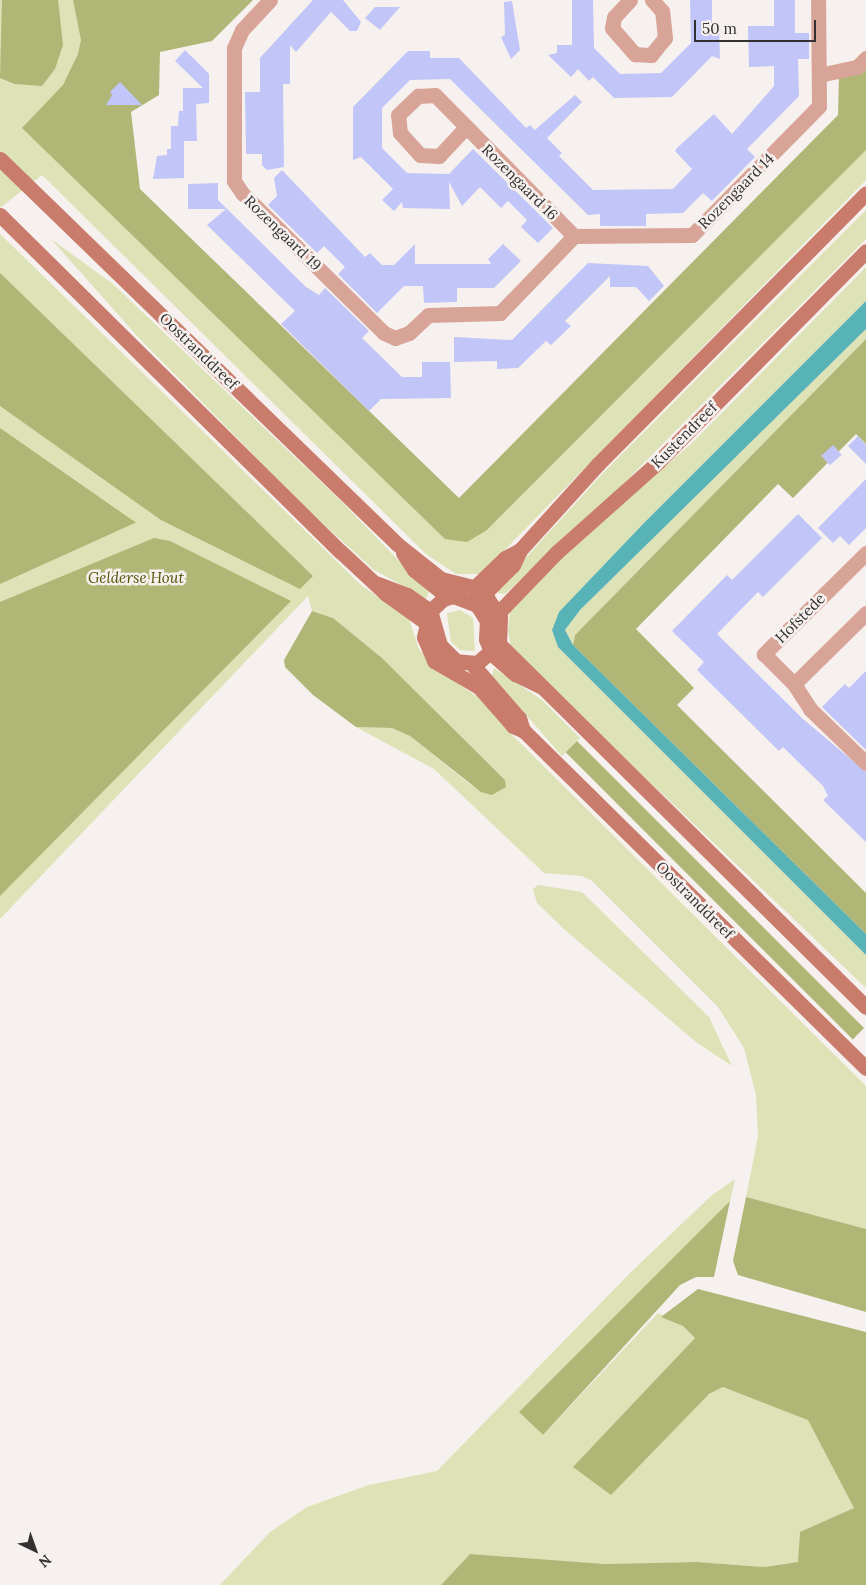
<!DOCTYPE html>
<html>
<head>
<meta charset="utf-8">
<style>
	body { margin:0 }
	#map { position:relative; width:866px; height:1585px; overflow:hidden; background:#f6f1ee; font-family:Lora,serif }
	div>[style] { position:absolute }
	.green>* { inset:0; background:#dde2b7 }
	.forest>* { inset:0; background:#b0b675; transform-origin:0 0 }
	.water>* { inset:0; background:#58b3b7 }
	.building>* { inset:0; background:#c1c5f7; transform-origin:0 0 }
	.street>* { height:15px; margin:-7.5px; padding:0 7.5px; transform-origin:7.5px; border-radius:7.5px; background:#d9a498 }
	.secondary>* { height:15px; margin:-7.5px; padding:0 7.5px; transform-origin:7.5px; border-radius:7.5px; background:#c97c6c }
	span { translate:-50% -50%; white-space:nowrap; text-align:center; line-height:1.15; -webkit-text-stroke:5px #f6f1ee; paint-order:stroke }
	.street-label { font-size:15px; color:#323030 }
	.park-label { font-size:15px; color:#505403; font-style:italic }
	.north { position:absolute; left:10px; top:1525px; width:50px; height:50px; -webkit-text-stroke:4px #f6f1ee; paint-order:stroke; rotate:138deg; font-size:14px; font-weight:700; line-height:20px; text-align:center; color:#323030 }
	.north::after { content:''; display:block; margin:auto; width:18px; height:22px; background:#323030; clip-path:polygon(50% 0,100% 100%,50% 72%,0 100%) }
	.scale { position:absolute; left:694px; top:20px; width:122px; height:22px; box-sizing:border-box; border:2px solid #323030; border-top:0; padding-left:6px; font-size:15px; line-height:18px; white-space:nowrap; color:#323030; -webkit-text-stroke:4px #f6f1ee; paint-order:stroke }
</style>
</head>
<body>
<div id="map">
	<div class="green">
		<div style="clip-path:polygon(0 0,210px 0,185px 22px,76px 147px,487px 530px,866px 150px,866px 180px,492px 563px,479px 574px,456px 574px,426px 554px,42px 175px,0 208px)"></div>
		<div style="clip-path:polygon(866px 210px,866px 239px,619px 488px,505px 594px,498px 593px,497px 589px,605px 471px)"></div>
		<div style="clip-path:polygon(0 234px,361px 585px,409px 619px,419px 649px,434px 668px,478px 697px,504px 727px,866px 1086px,866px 1229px,746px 1197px,758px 1136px,756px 1095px,744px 1048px,718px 1007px,592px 881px,582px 876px,544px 873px,434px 769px,356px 727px,392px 728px,410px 736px,472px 786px,505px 780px,382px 658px,333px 618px,312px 611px,308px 596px,0 919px)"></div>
		<div style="clip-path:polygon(51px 239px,113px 284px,340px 500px,429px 592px,426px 599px,373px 569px,308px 510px,138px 337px)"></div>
		<div style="clip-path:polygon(866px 267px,866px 301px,643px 524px,559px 612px,552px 630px,558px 647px,866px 955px,866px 988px,522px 660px,511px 647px,508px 631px,510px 610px,570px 546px,690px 445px)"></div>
		<div style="clip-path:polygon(866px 329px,866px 339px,575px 635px,573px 645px,565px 630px,580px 610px)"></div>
		<div style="clip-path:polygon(460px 610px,473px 618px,475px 651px,460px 650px,451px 642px,447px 613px)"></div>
		<div style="clip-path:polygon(494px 668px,542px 700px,580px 738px,562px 756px,492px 676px)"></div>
		<div style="clip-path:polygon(538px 885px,582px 892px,709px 1017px,732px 1066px,696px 1042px,565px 930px,537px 903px,533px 889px)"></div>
		<div style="clip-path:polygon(735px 1179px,730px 1202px,519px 1412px,543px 1435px,658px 1313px,683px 1326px,695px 1338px,574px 1467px,723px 1387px,808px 1419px,854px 1508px,800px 1532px,799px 1562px,764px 1567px,697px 1562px,605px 1564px,470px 1554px,441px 1585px,220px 1585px,270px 1532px,307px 1507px,369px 1485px,437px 1471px,630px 1273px,711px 1196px)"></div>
	</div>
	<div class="forest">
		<div style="clip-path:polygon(2px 0,58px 0,63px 45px,55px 69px,42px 86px,15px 84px,0 78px)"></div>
		<div style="clip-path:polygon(73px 0,253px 0,212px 41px,160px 52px,159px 95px,131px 112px,140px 189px,459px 498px,838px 115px,839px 77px,866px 70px,866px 150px,487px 530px,467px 542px,445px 539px,22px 128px,63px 85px,78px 54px,81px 40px)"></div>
		<div style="clip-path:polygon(0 273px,313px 576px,300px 589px,161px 520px,0 406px)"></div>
		<div style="clip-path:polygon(866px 339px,866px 444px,856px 434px,793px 498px,778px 484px,636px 629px,694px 688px,677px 705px,866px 893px,866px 934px,573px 645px,575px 635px)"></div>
		<div style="clip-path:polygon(0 428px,135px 522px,137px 522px,0 584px)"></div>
		<div style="clip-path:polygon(154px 538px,170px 541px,291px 601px,0 896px,0 602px)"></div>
		<div style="clip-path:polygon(312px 611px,333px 618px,382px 658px,505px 780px,506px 787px,492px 795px,481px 792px,410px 736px,392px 728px,356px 727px,313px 695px,285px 667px,284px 660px)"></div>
		<div style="left:577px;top:741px;width:406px;height:16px;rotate:45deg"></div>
		<div style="clip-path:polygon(746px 1197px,866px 1229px,866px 1312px,738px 1275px,733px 1261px)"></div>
		<div style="clip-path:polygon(730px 1201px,714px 1277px,696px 1277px,680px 1285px,543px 1435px,519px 1412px)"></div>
		<div style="clip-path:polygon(698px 1289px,866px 1332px,866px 1585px,441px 1585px,470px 1554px,605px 1564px,697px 1562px,764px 1567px,798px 1562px,800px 1532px,854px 1508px,808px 1420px,723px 1387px,709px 1394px,611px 1495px,573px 1467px,695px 1338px,683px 1326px,661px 1317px)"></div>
	</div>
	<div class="water">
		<div style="clip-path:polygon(866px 301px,866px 329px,580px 610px,565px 630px,573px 645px,866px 934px,866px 955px,558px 647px,552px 630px,559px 612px,643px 524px)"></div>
	</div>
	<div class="building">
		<div style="clip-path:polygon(313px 0,343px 0,361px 22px,357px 31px,350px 31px,331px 12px,296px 52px,290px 45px,290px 84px,283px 84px,284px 167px,267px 170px,262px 165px,262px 154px,246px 154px,245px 92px,260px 92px,260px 58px)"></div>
		<div style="clip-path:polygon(572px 0,593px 0,594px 48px,620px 74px,661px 73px,691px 43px,690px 0,712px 0,712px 27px,719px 27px,720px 59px,712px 56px,672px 97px,614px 98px,593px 77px,589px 81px,578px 69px,571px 77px,548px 55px,557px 53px,557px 45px,572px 45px)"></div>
		<div style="clip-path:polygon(774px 0,795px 0,795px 33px,809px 33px,809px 59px,798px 59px,799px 96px,747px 149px,755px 157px,712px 201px,703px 193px,683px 213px,646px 214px,646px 226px,600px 226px,600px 214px,588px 215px,450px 79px,410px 80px,382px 108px,382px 148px,407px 173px,449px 174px,473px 149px,553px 228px,538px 243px,521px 227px,527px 220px,508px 201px,501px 208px,480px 187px,462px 206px,449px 182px,450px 209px,403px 208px,402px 202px,394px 211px,382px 200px,393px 189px,361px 157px,353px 160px,353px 107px,408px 51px,430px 51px,430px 58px,459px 58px,526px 128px,530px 125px,535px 130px,575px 95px,582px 102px,547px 138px,562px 153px,559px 156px,593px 190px,673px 189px,692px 169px,675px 151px,677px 148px,714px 114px,732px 134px,774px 86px,774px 66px,749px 67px,748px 26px,774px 26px)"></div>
		<div style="clip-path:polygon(512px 1px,520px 50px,511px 59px,501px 37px,505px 35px,504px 2px)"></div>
		<div style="clip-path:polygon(375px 7px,400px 7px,380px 30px,365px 18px)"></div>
		<div style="clip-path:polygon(185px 50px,209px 74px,209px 103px,196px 104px,197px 141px,184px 141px,184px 178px,153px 179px,157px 156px,167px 155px,167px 149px,171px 149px,171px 126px,178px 126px,179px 111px,183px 111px,183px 88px,203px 88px,175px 61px)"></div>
		<div style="clip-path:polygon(120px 82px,142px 105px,106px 105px,112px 95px,110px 92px)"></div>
		<div style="clip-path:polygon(282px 170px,365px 257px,370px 253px,382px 265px,394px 265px,415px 244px,415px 264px,491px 264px,488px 259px,503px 244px,521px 261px,494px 288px,457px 288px,457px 302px,424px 303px,423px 286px,404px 286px,377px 313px,338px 274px,345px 267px,324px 246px,317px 253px,268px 205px,277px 196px,274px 178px)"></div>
		<div style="clip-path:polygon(218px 183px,218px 200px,306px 287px,319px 295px,325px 288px,369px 331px,362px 338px,402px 377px,422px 377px,422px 362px,450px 362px,451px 398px,381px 399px,369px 411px,281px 324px,295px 311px,207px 225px,226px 209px,188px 209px,188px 184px)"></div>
		<div style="clip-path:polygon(588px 263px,648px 266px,664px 286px,649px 301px,636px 287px,610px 287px,610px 276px,565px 321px,571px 326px,551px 345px,546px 341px,518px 368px,497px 369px,497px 361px,454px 362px,454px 337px,512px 340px)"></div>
		<div style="clip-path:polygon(858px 436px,866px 445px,866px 464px,848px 446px)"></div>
		<div style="left:833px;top:445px;width:13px;height:16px;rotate:48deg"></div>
		<div style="clip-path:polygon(866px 479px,866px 528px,849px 545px,840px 536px,833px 543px,818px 528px)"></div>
		<div style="clip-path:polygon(798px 514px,822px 538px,763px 597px,758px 592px,717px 634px,803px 719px,866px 772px,866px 842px,823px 800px,828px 796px,823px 786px,783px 747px,779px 751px,697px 670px,704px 662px,672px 631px,727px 575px,732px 580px)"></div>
		<div style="clip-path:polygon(866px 671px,866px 750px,822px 707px,845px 684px,849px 688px)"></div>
	</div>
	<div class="street">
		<div style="left:270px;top:0;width:41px;rotate:133deg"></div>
		<div style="left:242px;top:30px;width:20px;rotate:114deg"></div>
		<div style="left:234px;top:48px;width:133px;rotate:90deg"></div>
		<div style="left:234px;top:181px;width:14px;rotate:56deg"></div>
		<div style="left:242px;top:193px;width:199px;rotate:44.6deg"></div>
		<div style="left:384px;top:333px;width:12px;rotate:24deg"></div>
		<div style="left:395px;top:338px;width:15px;rotate:-20deg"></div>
		<div style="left:409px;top:333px;width:26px;rotate:-43deg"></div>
		<div style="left:428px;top:315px;width:72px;rotate:-1.6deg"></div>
		<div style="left:500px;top:313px;width:107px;rotate:-46.1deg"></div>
		<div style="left:630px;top:0;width:23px;rotate:133deg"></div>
		<div style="left:614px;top:17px;width:11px;rotate:100deg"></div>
		<div style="left:612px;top:28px;width:35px;rotate:49deg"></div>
		<div style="left:635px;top:54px;width:16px;rotate:4deg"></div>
		<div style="left:651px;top:55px;width:22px;rotate:-51deg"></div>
		<div style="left:665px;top:38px;width:27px;rotate:-96deg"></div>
		<div style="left:662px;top:11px;width:15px;rotate:-132deg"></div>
		<div style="left:819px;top:75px;width:39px;rotate:-12deg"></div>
		<div style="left:857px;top:67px;width:13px;rotate:-45deg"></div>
		<div style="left:466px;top:127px;width:40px;rotate:133deg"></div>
		<div style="left:439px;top:156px;width:19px;rotate:-177deg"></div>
		<div style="left:420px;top:155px;width:30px;rotate:-132deg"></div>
		<div style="left:400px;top:133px;width:18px;rotate:-96deg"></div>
		<div style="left:398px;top:115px;width:28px;rotate:-44deg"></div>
		<div style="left:418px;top:96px;width:17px;rotate:-3deg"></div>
		<div style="left:435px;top:95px;width:198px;rotate:45.4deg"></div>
		<div style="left:574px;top:236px;width:118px;rotate:-0.5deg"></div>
		<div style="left:692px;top:235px;width:181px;rotate:-45.4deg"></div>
		<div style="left:819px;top:106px;width:106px;rotate:-90.5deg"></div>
		<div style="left:866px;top:553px;width:144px;rotate:135.3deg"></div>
		<div style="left:764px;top:654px;width:42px;rotate:45deg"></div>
		<div style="left:794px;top:684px;width:30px;rotate:57deg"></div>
		<div style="left:810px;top:709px;width:78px;rotate:44deg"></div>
		<div style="left:794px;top:684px;width:101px;rotate:-44.6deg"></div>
	</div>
	<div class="secondary">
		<div style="left:0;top:159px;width:553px;rotate:44.12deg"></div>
		<div style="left:397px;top:544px;width:56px;rotate:38.5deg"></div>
		<div style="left:441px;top:579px;width:32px;rotate:14deg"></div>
		<div style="left:472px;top:587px;width:19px;rotate:36deg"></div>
		<div style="left:487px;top:598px;width:23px;rotate:56deg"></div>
		<div style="left:500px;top:617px;width:27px;rotate:92deg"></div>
		<div style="left:499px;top:644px;width:29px;rotate:139deg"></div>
		<div style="left:477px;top:663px;width:21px;rotate:-175deg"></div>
		<div style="left:456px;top:661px;width:23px;rotate:-135deg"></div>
		<div style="left:440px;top:645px;width:35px;rotate:-106deg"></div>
		<div style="left:430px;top:611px;width:28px;rotate:-145deg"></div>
		<div style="left:407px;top:595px;width:31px;rotate:-159deg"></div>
		<div style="left:0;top:215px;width:479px;rotate:44.7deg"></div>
		<div style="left:341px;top:552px;width:62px;rotate:43deg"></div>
		<div style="left:386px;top:594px;width:48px;rotate:35.7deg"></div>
		<div style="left:403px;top:553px;width:20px;rotate:57deg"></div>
		<div style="left:414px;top:570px;width:43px;rotate:38.5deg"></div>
		<div style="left:474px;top:588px;width:43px;rotate:-44.1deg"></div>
		<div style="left:505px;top:558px;width:17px;rotate:-28deg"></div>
		<div style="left:478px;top:600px;width:49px;rotate:-45deg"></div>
		<div style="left:513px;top:565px;width:17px;rotate:-65deg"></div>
		<div style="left:520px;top:550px;width:116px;rotate:-47.8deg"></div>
		<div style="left:598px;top:464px;width:381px;rotate:-45.3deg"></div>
		<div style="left:498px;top:613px;width:85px;rotate:-46deg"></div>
		<div style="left:557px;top:552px;width:135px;rotate:-41.7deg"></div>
		<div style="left:658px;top:462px;width:296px;rotate:-45.4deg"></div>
		<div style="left:499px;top:644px;width:516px;rotate:44.69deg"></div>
		<div style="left:472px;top:664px;width:72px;rotate:49deg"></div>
		<div style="left:519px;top:718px;width:13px;rotate:72deg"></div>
		<div style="left:540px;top:686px;width:28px;rotate:-154deg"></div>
		<div style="left:515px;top:674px;width:30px;rotate:-139deg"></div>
		<div style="left:492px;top:654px;width:16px;rotate:-112deg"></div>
		<div style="left:486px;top:639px;width:18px;rotate:-87deg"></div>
		<div style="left:487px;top:621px;width:19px;rotate:-122deg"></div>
		<div style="left:477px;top:605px;width:26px;rotate:-159deg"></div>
		<div style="left:453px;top:596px;width:10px;rotate:163deg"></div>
		<div style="left:443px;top:599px;width:18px;rotate:137deg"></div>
		<div style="left:430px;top:611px;width:27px;rotate:103deg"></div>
		<div style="left:424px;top:637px;width:26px;rotate:67deg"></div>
		<div style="left:434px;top:661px;width:52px;rotate:30deg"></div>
		<div style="left:479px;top:687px;width:52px;rotate:48.9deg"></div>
		<div style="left:513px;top:726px;width:12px;rotate:24deg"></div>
		<div style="left:524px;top:731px;width:480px;rotate:44.6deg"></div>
	</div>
	<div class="street-label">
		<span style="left:520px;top:182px;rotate:45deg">Rozengaard 16</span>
		<span style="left:736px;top:191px;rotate:-45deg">Rozengaard 14</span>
		<span style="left:283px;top:233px;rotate:44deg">Rozengaard 19</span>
		<span style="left:199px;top:351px;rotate:44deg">Oostranddreef</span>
		<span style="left:684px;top:435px;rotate:-45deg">Kustendreef</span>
		<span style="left:800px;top:618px;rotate:-45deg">Hofstede</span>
		<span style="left:695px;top:900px;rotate:45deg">Oostranddreef</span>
	</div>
	<div class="park-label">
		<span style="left:136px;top:578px">Gelderse Hout</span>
	</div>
	<div class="north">N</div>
	<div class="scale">50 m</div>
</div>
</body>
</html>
